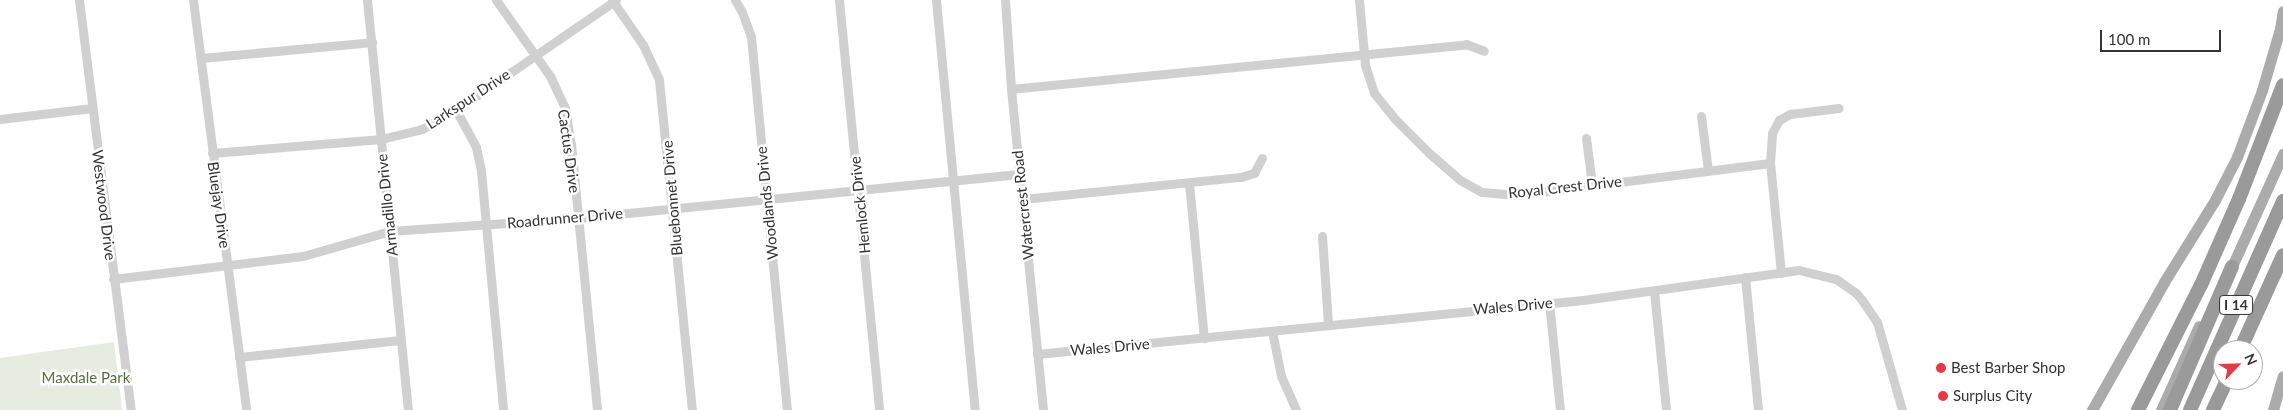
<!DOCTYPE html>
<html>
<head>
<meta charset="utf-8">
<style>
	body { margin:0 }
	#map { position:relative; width:2283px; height:410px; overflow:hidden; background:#fff; font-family:Lato,sans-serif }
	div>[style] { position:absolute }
	.green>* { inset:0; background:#e6ecdf }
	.minor>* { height:9px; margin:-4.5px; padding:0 4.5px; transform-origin:4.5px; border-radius:4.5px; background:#d0d0d0 }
	.major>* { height:11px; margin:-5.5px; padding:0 5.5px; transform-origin:5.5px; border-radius:5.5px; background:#ababab }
	.highway>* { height:14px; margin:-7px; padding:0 7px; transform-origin:7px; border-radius:7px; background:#9a9a9a }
	.dots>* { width:14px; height:14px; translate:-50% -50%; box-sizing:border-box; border:2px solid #fff; border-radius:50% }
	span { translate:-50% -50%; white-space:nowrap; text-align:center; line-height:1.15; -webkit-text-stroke:5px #fff; paint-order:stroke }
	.shield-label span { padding:1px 4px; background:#fff; border:1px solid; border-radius:4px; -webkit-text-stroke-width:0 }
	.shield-label { font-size:14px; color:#333; font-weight:700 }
	.street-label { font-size:15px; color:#333 }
	.poi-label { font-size:15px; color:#333 }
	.left { translate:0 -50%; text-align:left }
	.park-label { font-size:15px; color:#56703f }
	.north { position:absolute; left:2213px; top:340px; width:50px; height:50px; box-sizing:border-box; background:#fff; border:1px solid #adadad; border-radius:50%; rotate:66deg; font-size:14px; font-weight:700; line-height:20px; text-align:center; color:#333 }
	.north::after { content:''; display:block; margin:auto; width:18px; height:22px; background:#e63946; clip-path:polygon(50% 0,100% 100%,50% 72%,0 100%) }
	.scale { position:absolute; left:2100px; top:30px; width:121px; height:22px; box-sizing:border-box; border:2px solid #333; border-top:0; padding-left:6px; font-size:15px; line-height:18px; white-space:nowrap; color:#333; -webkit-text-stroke:4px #fff; paint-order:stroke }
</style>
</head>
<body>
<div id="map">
	<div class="green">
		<div style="clip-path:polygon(114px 342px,122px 410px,0 410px,0 358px)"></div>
	</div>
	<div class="minor">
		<div style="left:79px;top:0;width:413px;rotate:82.8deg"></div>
		<div style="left:193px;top:0;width:413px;rotate:82.6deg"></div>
		<div style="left:367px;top:0;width:412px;rotate:84.3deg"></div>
		<div style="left:496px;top:0;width:93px;rotate:54.6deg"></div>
		<div style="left:550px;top:76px;width:35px;rotate:65deg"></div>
		<div style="left:565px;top:108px;width:36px;rotate:81deg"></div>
		<div style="left:571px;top:144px;width:267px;rotate:84.4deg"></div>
		<div style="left:612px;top:0;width:55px;rotate:55.4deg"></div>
		<div style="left:643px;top:45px;width:38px;rotate:65deg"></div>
		<div style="left:659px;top:80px;width:332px;rotate:84.3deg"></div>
		<div style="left:735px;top:0;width:14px;rotate:60deg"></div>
		<div style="left:742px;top:12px;width:27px;rotate:70deg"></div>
		<div style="left:751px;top:37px;width:375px;rotate:84.5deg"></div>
		<div style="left:839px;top:0;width:412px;rotate:84.4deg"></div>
		<div style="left:936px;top:0;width:412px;rotate:84.6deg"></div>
		<div style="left:1005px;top:0;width:89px;rotate:86.1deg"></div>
		<div style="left:1011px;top:89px;width:323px;rotate:84.3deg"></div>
		<div style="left:1359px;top:0;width:65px;rotate:84.7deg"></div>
		<div style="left:1365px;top:65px;width:29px;rotate:72deg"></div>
		<div style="left:1374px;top:93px;width:32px;rotate:51deg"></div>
		<div style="left:1394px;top:118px;width:49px;rotate:45deg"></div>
		<div style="left:1429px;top:153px;width:41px;rotate:41.1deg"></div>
		<div style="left:1460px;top:180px;width:25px;rotate:29deg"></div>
		<div style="left:1482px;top:192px;width:35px;rotate:5deg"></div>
		<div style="left:1517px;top:195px;width:255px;rotate:-7.2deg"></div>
		<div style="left:201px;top:58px;width:172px;rotate:-5.3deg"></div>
		<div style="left:1011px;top:89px;width:457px;rotate:-5.6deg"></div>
		<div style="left:1466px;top:44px;width:19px;rotate:21deg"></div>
		<div style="left:456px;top:110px;width:42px;rotate:61.6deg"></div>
		<div style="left:476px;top:147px;width:25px;rotate:78deg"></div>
		<div style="left:481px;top:171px;width:240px;rotate:84.7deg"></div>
		<div style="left:1701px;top:116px;width:55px;rotate:82.7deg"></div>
		<div style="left:0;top:119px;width:93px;rotate:-6.8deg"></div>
		<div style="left:1586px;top:138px;width:47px;rotate:82.7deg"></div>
		<div style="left:212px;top:153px;width:170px;rotate:-4.7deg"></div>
		<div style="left:381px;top:139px;width:42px;rotate:-13.7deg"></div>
		<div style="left:422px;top:129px;width:39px;rotate:-29deg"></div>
		<div style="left:456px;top:110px;width:194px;rotate:-34.5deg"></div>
		<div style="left:1189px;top:183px;width:156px;rotate:84.5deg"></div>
		<div style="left:1023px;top:199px;width:219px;rotate:-5.8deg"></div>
		<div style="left:1241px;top:177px;width:14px;rotate:-17deg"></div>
		<div style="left:1254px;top:173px;width:17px;rotate:-62deg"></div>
		<div style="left:1322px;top:236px;width:88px;rotate:86.1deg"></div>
		<div style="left:1781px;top:273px;width:111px;rotate:-95.7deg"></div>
		<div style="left:1770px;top:163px;width:30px;rotate:-86deg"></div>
		<div style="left:1772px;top:133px;width:15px;rotate:-62deg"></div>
		<div style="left:1779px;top:120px;width:13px;rotate:-29deg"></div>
		<div style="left:1790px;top:114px;width:49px;rotate:-7deg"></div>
		<div style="left:1745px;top:277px;width:134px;rotate:84.4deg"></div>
		<div style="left:113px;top:279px;width:191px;rotate:-6.9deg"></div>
		<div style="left:303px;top:256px;width:91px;rotate:-16deg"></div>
		<div style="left:390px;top:231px;width:188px;rotate:-4deg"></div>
		<div style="left:578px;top:218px;width:444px;rotate:-5.7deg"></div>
		<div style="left:1654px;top:291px;width:120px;rotate:84.2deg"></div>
		<div style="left:1549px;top:302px;width:109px;rotate:84.2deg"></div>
		<div style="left:1272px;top:331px;width:46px;rotate:78.7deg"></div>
		<div style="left:1281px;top:376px;width:37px;rotate:66deg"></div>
		<div style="left:1037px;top:354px;width:549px;rotate:-5.65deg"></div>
		<div style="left:1583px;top:300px;width:218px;rotate:-7.9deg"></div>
		<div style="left:1799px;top:270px;width:38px;rotate:14deg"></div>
		<div style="left:1836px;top:279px;width:24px;rotate:35deg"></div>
		<div style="left:1856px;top:293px;width:9px;rotate:49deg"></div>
		<div style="left:1862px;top:300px;width:27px;rotate:56deg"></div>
		<div style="left:1877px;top:322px;width:91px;rotate:74.1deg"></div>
		<div style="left:239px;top:357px;width:162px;rotate:-6deg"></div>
	</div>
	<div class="major">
		<div style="left:2229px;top:273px;width:131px;rotate:-65.6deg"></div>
		<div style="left:2092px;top:410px;width:147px;rotate:-60.6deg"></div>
		<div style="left:2164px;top:282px;width:97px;rotate:-58.1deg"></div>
		<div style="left:2215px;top:200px;width:48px;rotate:-62.9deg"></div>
		<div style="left:2237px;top:157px;width:72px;rotate:-69.5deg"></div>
		<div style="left:2262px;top:90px;width:64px;rotate:-73.6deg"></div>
		<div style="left:2280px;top:29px;width:18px;rotate:-81deg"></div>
		<div style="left:2161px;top:410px;width:92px;rotate:-65.7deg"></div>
		<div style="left:2273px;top:410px;width:35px;rotate:-74deg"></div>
	</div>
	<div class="highway">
		<div style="left:2240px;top:350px;width:104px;rotate:-65.6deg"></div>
		<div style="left:2138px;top:410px;width:140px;rotate:-63.3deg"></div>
		<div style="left:2201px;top:285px;width:94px;rotate:-66.2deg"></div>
		<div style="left:2239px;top:199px;width:122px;rotate:-68.9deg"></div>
		<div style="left:2170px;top:410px;width:156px;rotate:-66.6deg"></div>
		<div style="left:2190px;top:410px;width:229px;rotate:-66deg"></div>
		<div style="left:2213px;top:410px;width:33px;rotate:-65deg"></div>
	</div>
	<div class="dots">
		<div style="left:1941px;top:368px;background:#e63946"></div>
		<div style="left:1943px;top:396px;background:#e63946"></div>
	</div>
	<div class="shield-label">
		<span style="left:2236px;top:305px">I 14</span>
	</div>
	<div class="street-label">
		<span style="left:468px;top:99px;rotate:-33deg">Larkspur Drive</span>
		<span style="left:569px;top:151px;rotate:82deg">Cactus Drive</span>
		<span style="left:1565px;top:187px;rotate:-6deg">Royal Crest Drive</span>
		<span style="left:672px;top:198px;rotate:-95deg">Bluebonnet Drive</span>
		<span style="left:767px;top:203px;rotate:-96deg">Woodlands Drive</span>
		<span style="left:104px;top:205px;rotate:83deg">Westwood Drive</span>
		<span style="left:219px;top:205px;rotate:82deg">Bluejay Drive</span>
		<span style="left:387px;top:205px;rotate:-96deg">Armadillo Drive</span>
		<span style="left:860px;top:205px;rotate:-96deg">Hemlock Drive</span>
		<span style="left:1023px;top:205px;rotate:-96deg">Watercrest Road</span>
		<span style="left:565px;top:218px;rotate:-5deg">Roadrunner Drive</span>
		<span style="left:1513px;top:306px;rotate:-5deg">Wales Drive</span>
		<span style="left:1110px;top:347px;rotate:-5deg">Wales Drive</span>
	</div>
	<div class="poi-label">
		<span class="left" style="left:1951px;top:368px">Best Barber Shop</span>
		<span class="left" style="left:1953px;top:396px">Surplus City</span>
	</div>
	<div class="park-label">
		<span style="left:86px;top:378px">Maxdale Park</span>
	</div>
	<div class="north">N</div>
	<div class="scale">100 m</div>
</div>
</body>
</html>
